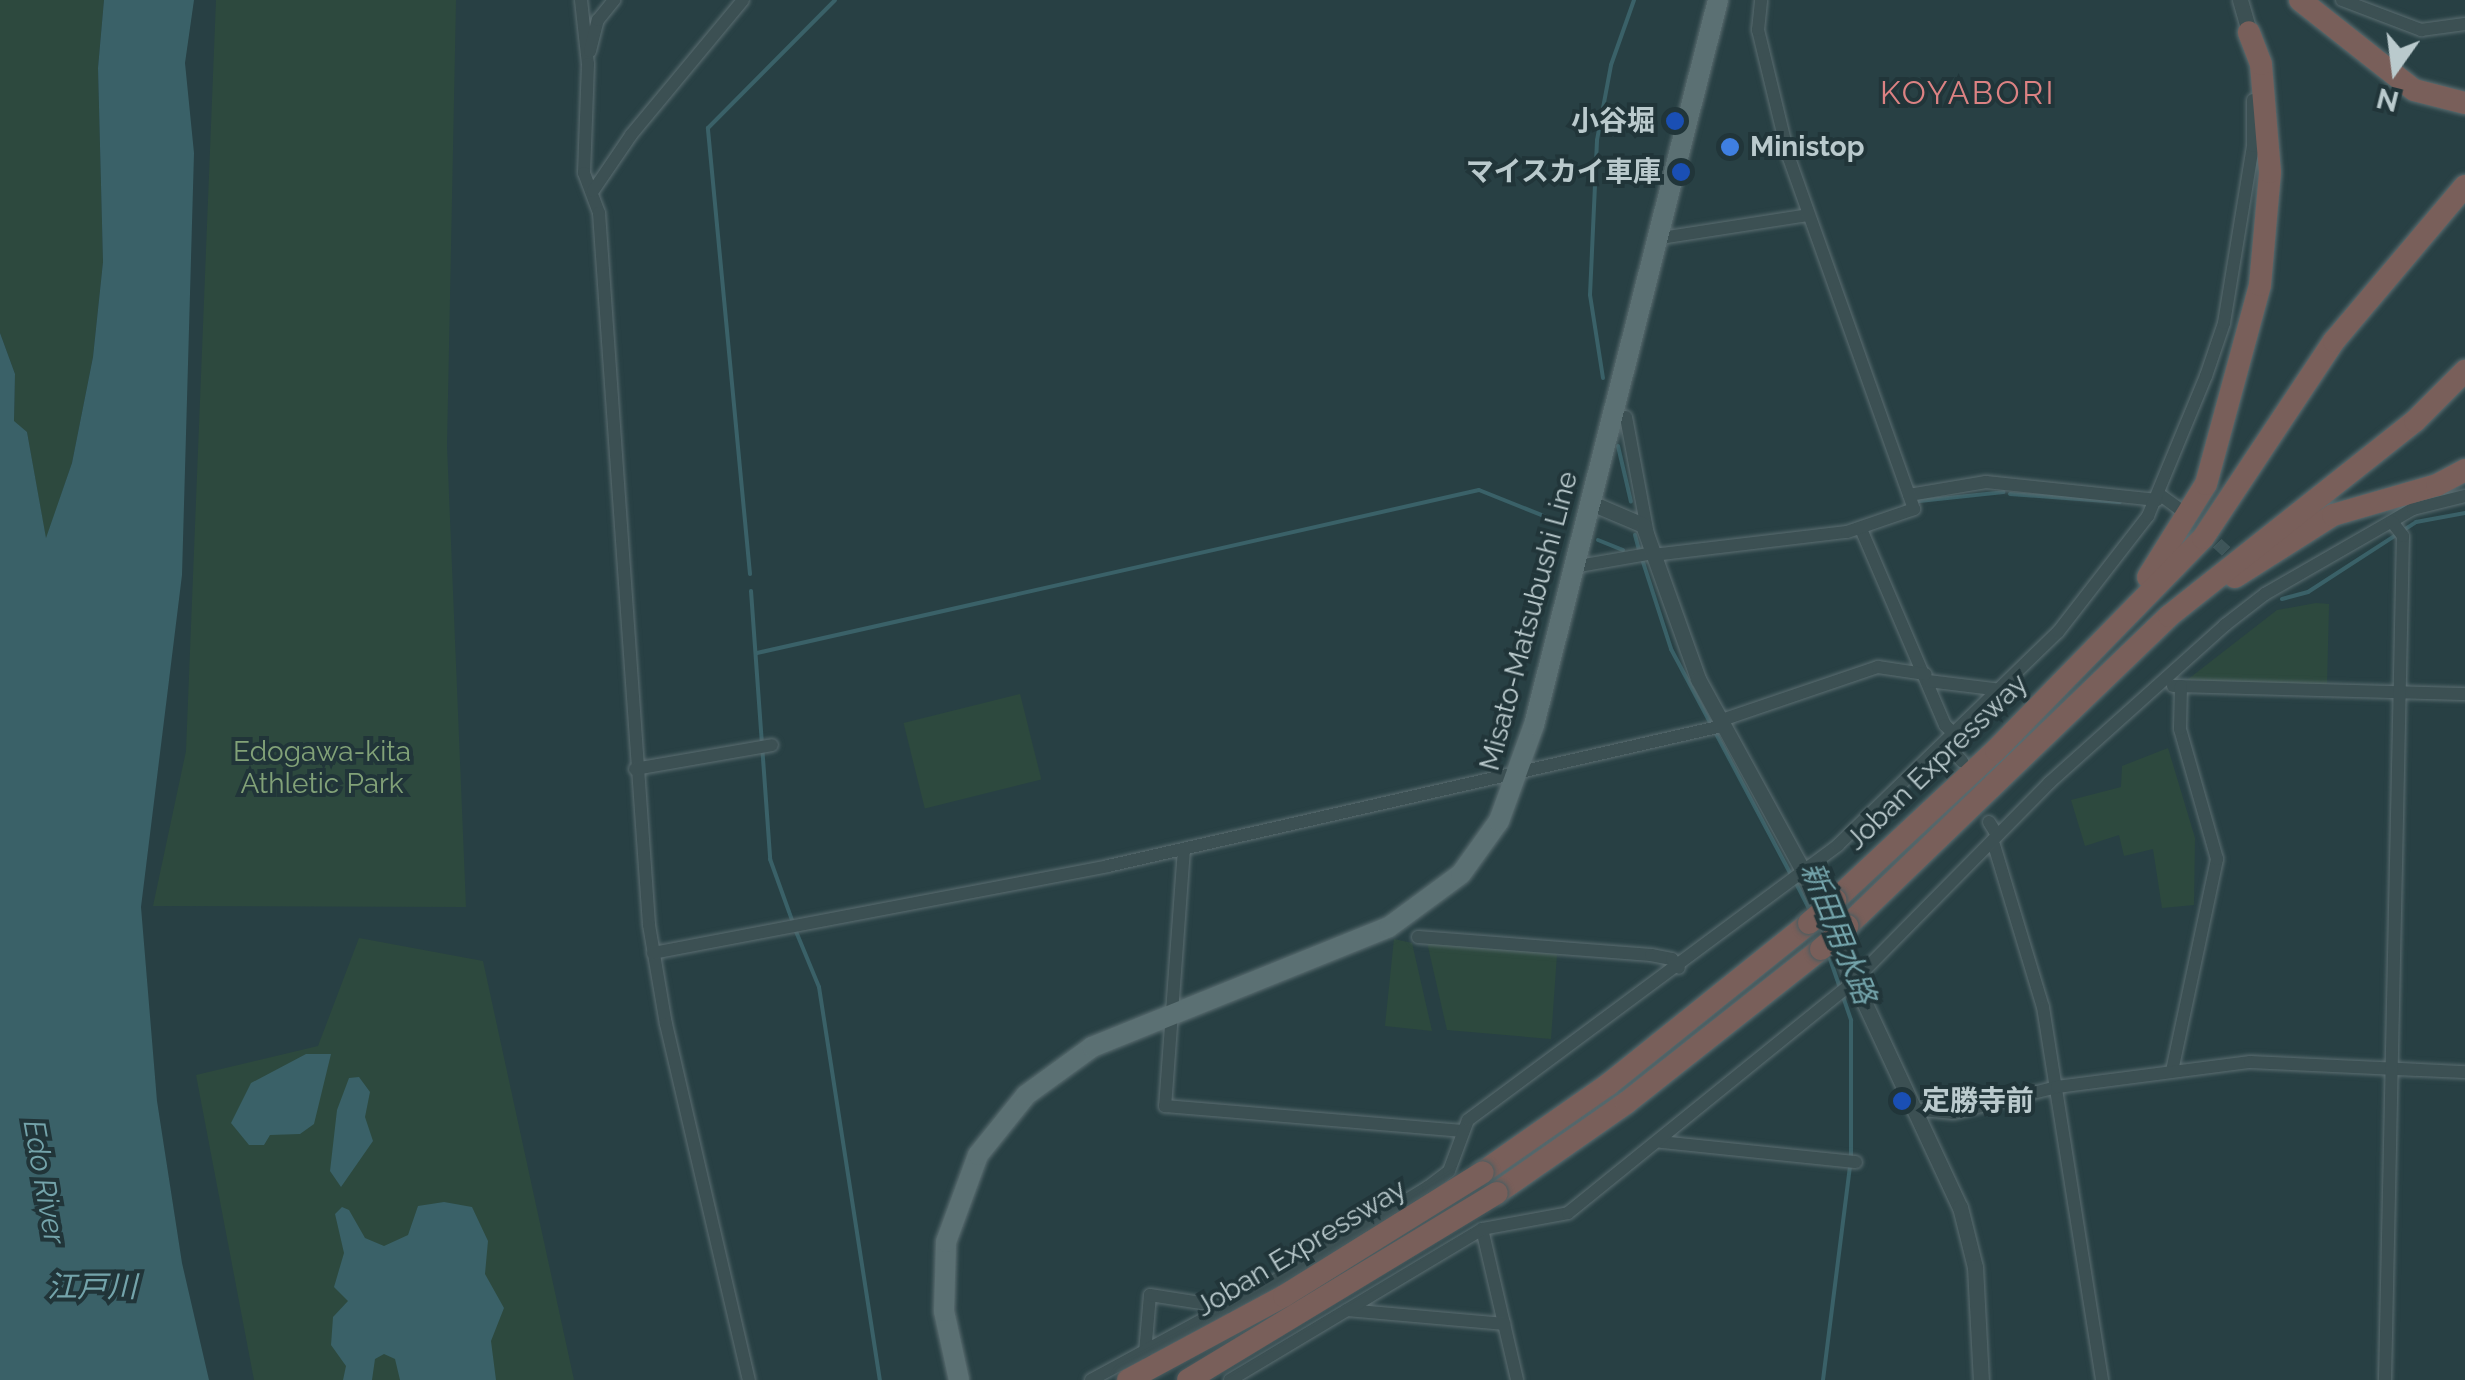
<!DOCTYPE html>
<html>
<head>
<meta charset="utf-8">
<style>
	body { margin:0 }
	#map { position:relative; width:2465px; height:1380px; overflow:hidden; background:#284044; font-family:Raleway,"Noto Sans JP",sans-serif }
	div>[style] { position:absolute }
	.green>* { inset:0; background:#2d493e; transform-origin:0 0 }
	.water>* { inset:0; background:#3a6168 }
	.stream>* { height:4px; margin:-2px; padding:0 2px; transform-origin:2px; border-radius:2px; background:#3a6168 }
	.minor-tunnel>* { height:12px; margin-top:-6px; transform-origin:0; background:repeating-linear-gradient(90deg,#3e5559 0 12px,transparent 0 18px) }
	.roads { filter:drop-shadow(0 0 2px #5b6d71) drop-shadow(0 0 2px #5b6d71) }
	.minor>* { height:12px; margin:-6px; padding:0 6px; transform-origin:6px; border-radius:6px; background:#3c5053 }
	.tertiary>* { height:15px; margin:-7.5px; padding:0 7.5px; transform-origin:7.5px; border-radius:7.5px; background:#3c5053 }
	.primary>* { height:20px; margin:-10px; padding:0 10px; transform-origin:10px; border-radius:10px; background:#5b7073 }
	.motorway>* { height:22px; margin:-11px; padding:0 11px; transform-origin:11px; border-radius:11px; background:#795f5a }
	.bridges { filter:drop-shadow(0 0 2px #4a5d61) drop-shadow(0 0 2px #4a5d61) }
	.motorway-bridge>* { height:22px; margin:-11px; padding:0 11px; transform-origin:11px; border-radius:11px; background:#795f5a }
	.dots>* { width:28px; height:28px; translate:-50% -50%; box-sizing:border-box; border:5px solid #213539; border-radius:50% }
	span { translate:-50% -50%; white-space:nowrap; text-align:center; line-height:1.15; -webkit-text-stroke:8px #213539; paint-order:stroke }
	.poi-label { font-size:28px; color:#bacacd; font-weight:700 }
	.right { translate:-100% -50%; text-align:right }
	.left { translate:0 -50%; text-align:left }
	.street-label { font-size:28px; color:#bacacd }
	.park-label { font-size:28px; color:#82a278 }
	.water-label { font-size:30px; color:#74a4ab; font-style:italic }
	.quarter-label { font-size:32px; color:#dc8283; letter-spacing:2.5px }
	.north { position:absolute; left:2345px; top:20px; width:100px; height:100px; -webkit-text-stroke:8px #213539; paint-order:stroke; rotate:194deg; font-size:28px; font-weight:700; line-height:40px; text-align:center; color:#bacacd }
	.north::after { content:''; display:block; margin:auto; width:35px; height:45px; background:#bacacd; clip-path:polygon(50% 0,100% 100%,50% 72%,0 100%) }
</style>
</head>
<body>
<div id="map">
	<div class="green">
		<div style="clip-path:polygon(0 0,104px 0,98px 68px,103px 262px,93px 357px,72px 463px,46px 540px,27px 432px,14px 422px,15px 374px,0 333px)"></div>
		<div style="clip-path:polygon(216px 0,456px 0,447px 446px,466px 907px,153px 906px,186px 751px)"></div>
		<div style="clip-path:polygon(2316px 603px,2329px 604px,2327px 685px,2187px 680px,2277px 610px)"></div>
		<div style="left:1020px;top:694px;width:88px;height:120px;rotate:76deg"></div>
		<div style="clip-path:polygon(2168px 748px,2195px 838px,2194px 905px,2162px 908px,2153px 849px,2124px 856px,2119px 835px,2085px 846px,2071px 800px,2121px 787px,2122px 766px)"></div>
		<div style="clip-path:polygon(359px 938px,483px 961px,574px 1380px,254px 1380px,196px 1075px,318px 1046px)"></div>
		<div style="clip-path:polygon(1394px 939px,1412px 943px,1432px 1031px,1385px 1026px)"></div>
		<div style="clip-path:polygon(1427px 942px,1557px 954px,1551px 1039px,1447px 1030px)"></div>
	</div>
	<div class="water">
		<div style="clip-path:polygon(104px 0,194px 0,185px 63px,194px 153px,182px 575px,141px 907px,157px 1101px,182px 1263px,209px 1380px,0 1380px,0 333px,15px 374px,14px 421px,27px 432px,46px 538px,72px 463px,93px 357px,103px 262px,98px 68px)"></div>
		<div style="clip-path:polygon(306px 1054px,331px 1054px,314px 1124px,300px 1134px,270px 1135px,264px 1145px,249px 1145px,231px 1123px,251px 1083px)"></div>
		<div style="clip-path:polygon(359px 1077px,370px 1092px,365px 1117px,373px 1141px,341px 1187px,330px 1171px,337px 1110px,349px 1078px)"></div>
		<div style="clip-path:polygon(444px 1202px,472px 1207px,488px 1241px,485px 1274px,504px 1308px,491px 1341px,496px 1380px,400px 1380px,395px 1359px,384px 1354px,375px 1359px,372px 1380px,343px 1380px,346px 1366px,331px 1345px,333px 1317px,348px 1301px,334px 1287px,344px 1253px,335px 1214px,342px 1207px,349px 1210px,365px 1238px,384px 1246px,408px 1235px,418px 1206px)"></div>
	</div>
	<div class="stream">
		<div style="left:1603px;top:378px;width:84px;rotate:-98.9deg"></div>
		<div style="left:1590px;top:295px;width:155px;rotate:-87.4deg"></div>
		<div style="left:1597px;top:140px;width:76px;rotate:-79.4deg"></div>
		<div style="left:1611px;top:65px;width:69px;rotate:-70.5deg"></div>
		<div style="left:1618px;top:446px;width:57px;rotate:76.9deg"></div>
		<div style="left:2010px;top:494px;width:110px;rotate:4.2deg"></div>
		<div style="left:1919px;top:501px;width:85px;rotate:-6deg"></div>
		<div style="left:1635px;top:535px;width:16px;rotate:75deg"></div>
		<div style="left:1598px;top:540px;width:27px;rotate:22deg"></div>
		<div style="left:1642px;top:559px;width:95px;rotate:72.1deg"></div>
		<div style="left:1671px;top:649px;width:256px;rotate:62deg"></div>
		<div style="left:750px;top:574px;width:448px;rotate:-95.4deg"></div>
		<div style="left:708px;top:128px;width:180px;rotate:-45.2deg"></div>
		<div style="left:751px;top:591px;width:269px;rotate:85.9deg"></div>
		<div style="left:770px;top:859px;width:65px;rotate:70.2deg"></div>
		<div style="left:2282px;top:599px;width:27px;rotate:-15deg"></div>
		<div style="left:2308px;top:592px;width:129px;rotate:-32.9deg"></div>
		<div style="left:2416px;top:522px;width:50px;rotate:-10.4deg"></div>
		<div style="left:757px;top:653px;width:740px;rotate:-12.72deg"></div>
		<div style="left:1479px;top:490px;width:92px;rotate:21.8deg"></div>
		<div style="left:1796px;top:883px;width:30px;rotate:63deg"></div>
		<div style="left:795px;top:929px;width:63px;rotate:67.5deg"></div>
		<div style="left:819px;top:987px;width:398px;rotate:81.2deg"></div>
		<div style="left:1829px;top:956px;width:68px;rotate:71deg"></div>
		<div style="left:1851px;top:1020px;width:137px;rotate:90deg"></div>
		<div style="left:1823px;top:1380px;width:216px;rotate:-82.8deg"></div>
	</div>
	<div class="minor-tunnel">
		<div style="left:2204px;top:531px;width:50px;rotate:42.6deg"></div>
	</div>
	<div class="roads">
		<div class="minor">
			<div style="left:581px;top:0;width:64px;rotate:83.8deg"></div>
			<div style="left:588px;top:64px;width:109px;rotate:92.1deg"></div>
			<div style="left:584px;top:173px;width:43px;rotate:69.4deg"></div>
			<div style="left:599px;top:213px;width:714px;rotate:85.98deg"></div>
			<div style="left:649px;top:925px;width:100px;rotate:80.3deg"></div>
			<div style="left:666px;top:1024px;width:366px;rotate:76.9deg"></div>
			<div style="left:2342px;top:0;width:85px;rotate:20.8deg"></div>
			<div style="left:2421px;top:30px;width:44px;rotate:-7.8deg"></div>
			<div style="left:590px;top:51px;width:32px;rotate:-76deg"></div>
			<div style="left:598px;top:20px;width:26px;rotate:-51deg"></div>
			<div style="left:593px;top:191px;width:68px;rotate:-55.8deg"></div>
			<div style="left:631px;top:135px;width:175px;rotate:-50.3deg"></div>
			<div style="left:1655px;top:239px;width:155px;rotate:-8.9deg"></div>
			<div style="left:1626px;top:417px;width:120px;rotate:79.4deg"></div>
			<div style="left:2159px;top:494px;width:26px;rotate:36deg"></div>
			<div style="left:1909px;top:495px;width:78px;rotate:-9.6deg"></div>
			<div style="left:1986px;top:482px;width:172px;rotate:6deg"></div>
			<div style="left:1861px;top:529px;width:213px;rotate:66.8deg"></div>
			<div style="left:1945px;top:725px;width:16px;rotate:45deg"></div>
			<div style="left:1653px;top:555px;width:195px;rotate:-6.8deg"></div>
			<div style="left:1847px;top:532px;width:71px;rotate:-18.9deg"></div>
			<div style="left:1914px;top:509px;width:373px;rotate:-109.6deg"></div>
			<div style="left:1789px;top:158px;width:132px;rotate:-103.6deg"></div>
			<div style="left:1758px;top:30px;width:30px;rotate:-84deg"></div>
			<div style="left:1573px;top:567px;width:81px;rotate:-9.9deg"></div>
			<div style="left:1928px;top:681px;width:74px;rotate:7deg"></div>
			<div style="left:2173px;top:686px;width:292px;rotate:1.6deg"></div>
			<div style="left:1719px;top:721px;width:168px;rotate:-18.8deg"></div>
			<div style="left:1878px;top:667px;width:48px;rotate:8.5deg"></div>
			<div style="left:1947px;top:744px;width:23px;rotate:49deg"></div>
			<div style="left:635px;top:769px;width:139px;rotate:-9.9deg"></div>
			<div style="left:1989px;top:822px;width:13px;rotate:58deg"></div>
			<div style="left:1994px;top:845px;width:169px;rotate:73.2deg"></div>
			<div style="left:2043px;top:1007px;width:378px;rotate:81deg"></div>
			<div style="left:1184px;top:849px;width:258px;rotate:94.2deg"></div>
			<div style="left:1165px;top:1106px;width:296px;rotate:4.8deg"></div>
			<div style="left:1418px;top:937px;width:234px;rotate:4.4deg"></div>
			<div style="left:1651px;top:955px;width:21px;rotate:11deg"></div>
			<div style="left:1672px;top:959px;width:11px;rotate:52deg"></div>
			<div style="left:653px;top:953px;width:463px;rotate:-10.8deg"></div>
			<div style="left:1108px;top:866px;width:630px;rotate:-12.84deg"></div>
			<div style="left:2172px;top:1071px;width:217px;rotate:-78deg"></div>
			<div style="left:2217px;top:859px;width:135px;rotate:-105.9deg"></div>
			<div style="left:2180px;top:729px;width:43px;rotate:-88.7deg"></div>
			<div style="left:1912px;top:1109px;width:42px;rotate:5.4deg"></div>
			<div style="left:1954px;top:1113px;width:106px;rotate:-14.2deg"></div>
			<div style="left:2057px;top:1087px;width:195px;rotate:-7.4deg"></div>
			<div style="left:2250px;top:1062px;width:215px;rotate:2.7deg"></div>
			<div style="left:1661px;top:1142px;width:196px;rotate:5.9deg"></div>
			<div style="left:1482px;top:1229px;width:155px;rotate:76.9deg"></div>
			<div style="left:1347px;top:1310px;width:158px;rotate:5.1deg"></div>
			<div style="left:1145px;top:1353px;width:58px;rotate:-85.1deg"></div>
			<div style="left:1150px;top:1295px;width:78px;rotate:8.9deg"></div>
			<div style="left:1091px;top:1380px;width:221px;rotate:-28.4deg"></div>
			<div style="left:1285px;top:1275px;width:168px;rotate:-31.6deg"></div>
			<div style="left:1428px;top:1187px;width:26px;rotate:-37deg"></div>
			<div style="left:1449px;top:1171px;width:54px;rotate:-69.6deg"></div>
			<div style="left:1468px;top:1120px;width:461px;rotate:-36.6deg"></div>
			<div style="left:1838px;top:845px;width:306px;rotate:-44.1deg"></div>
			<div style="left:2058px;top:632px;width:147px;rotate:-52.2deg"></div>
			<div style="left:2148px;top:516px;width:152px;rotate:-67.5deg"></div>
			<div style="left:2206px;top:376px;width:56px;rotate:-71.2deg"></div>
			<div style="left:2224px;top:323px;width:179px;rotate:-80.7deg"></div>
			<div style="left:2253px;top:146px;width:46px;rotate:-90deg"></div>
			<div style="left:1230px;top:1380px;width:294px;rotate:-30.9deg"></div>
			<div style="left:1482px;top:1229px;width:87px;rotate:-10.5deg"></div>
			<div style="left:1568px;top:1213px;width:363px;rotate:-39deg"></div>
			<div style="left:1850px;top:985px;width:284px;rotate:-45.4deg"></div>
			<div style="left:2049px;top:783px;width:237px;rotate:-41.9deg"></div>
			<div style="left:2225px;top:625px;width:51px;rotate:-37.8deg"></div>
			<div style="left:2265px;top:594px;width:171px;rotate:-29.9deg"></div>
			<div style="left:2413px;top:509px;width:54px;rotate:-14deg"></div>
			<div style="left:2385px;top:1380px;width:844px;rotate:-88.78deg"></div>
			<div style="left:2403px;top:536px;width:18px;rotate:-128deg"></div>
		</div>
		<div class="tertiary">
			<div style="left:2240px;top:0;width:33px;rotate:74deg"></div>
			<div style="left:1589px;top:502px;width:59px;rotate:23.1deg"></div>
			<div style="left:1643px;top:525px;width:164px;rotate:70.3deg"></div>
			<div style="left:1698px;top:679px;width:219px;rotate:61.3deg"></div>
			<div style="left:1803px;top:871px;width:371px;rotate:65deg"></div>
			<div style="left:1960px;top:1207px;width:62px;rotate:76deg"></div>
			<div style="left:1975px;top:1267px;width:113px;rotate:87deg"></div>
		</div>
		<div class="primary">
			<div style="left:959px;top:1380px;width:71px;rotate:-102.3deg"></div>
			<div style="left:944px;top:1311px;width:69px;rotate:-88.3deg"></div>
			<div style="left:946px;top:1242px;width:93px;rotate:-69.8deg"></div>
			<div style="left:978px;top:1155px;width:77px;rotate:-51.3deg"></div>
			<div style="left:1026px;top:1095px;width:82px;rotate:-36deg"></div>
			<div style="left:1092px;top:1047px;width:320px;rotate:-22deg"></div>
			<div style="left:1389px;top:927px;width:89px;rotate:-36.4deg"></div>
			<div style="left:1461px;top:874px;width:65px;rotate:-54.4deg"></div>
			<div style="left:1499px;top:821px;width:102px;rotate:-70deg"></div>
			<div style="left:1534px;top:725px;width:748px;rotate:-75.76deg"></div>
		</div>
		<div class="motorway">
			<div style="left:2300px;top:0;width:145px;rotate:38.3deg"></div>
			<div style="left:2414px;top:90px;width:53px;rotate:14.3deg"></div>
			<div style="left:2148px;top:577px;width:110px;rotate:-58.1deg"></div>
			<div style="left:2206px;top:484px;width:206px;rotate:-74.8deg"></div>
			<div style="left:2260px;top:285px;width:113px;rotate:-84.9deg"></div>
			<div style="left:2270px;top:172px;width:108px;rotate:-94.8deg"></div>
			<div style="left:2261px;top:64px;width:34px;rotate:-111deg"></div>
			<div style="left:2235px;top:577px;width:116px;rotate:-32.3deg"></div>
			<div style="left:2333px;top:515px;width:108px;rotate:-16.1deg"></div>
			<div style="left:2437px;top:485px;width:32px;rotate:-28deg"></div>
			<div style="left:1835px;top:900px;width:220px;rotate:-43deg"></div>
			<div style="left:1996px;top:750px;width:296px;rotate:-45.7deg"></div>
			<div style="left:2203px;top:538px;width:237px;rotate:-56.4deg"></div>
			<div style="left:2334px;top:341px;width:203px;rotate:-49.8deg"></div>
			<div style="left:1847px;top:926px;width:447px;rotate:-43.9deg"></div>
			<div style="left:2169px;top:616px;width:314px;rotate:-38.4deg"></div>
			<div style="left:2415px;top:421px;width:71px;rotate:-45deg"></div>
			<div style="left:1483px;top:1172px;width:154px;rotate:-34.9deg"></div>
			<div style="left:1609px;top:1084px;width:257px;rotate:-38.8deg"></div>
			<div style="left:1497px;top:1193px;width:157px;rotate:-34.9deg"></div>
			<div style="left:1626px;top:1103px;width:248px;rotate:-38.3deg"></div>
		</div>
	</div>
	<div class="bridges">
		<div class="motorway-bridge">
			<div style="left:1809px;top:923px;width:35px;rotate:-41deg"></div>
			<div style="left:1821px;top:949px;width:35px;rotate:-41deg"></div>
			<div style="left:1128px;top:1380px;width:177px;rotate:-28.3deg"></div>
			<div style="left:1284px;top:1296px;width:234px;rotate:-31.9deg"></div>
			<div style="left:1188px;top:1380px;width:361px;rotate:-31.2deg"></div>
		</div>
	</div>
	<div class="dots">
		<div style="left:1675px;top:121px;background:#1a4fb4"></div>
		<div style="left:1730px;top:147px;background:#3f7fe0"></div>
		<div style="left:1681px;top:172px;background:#1a4fb4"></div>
		<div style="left:1902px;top:1101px;background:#1a4fb4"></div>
	</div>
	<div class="poi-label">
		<span class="right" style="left:1655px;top:121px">小谷堀</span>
		<span class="left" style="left:1750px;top:147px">Ministop</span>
		<span class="right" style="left:1661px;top:172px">マイスカイ車庫</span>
		<span class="left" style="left:1922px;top:1101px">定勝寺前</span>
	</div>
	<div class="street-label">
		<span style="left:1529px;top:621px;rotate:-75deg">Misato-Matsubushi Line</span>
		<span style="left:1937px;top:762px;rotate:-44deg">Joban Expressway</span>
		<span style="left:1301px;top:1248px;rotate:-31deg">Joban Expressway</span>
	</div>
	<div class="park-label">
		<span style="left:322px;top:768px">Edogawa-kita<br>Athletic Park</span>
	</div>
	<div class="water-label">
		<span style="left:1838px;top:933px;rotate:68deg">新田用水路</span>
		<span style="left:44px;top:1182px;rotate:80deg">Edo River</span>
		<span style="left:92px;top:1287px">江戸川</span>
	</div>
	<div class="quarter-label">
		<span style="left:1968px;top:93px">KOYABORI</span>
	</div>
	<div class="north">N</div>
</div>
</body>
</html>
